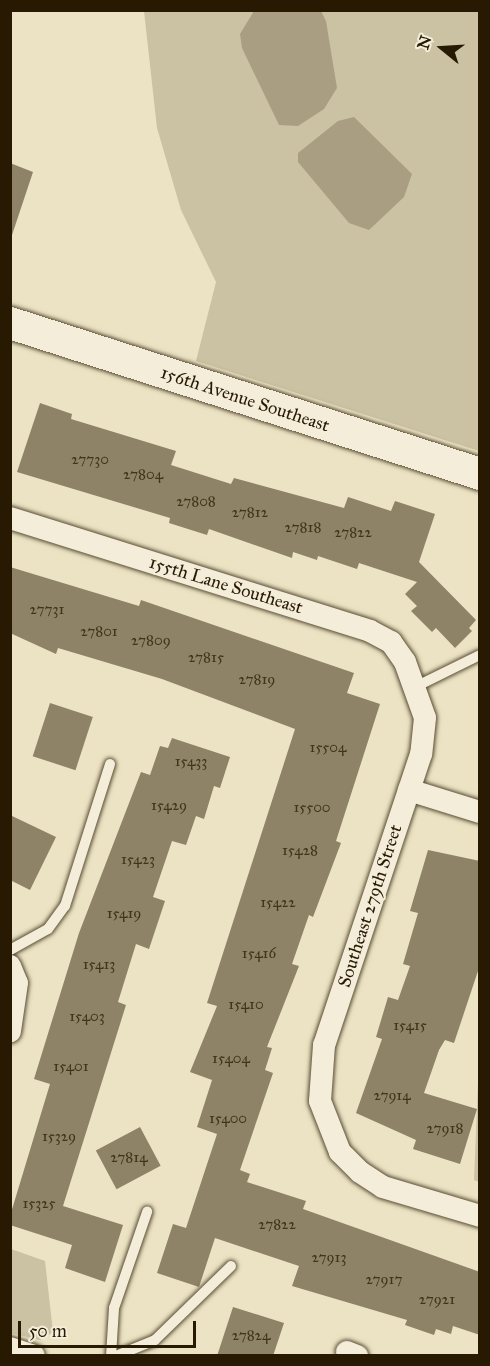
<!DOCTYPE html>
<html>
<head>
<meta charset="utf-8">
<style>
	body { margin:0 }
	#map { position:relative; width:490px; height:1366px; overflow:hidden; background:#ece3c4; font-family:"IM FELL Great Primer",serif }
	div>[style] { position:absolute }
	.green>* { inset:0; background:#cbc1a3 }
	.water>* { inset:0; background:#a99e82 }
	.building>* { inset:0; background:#8e8267; transform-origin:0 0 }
	.path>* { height:4px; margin-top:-2px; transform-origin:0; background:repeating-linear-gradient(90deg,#281903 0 4.5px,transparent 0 7.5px) }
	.roads { filter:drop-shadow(0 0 2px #594c33) drop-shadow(0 0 2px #594c33) }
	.lane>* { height:10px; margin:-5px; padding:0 5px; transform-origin:5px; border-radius:5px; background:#f3edd9 }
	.street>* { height:22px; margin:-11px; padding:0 11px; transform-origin:11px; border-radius:11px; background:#f3edd9 }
	.secondary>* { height:32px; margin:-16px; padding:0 16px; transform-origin:16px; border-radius:16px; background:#f3edd9 }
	span { translate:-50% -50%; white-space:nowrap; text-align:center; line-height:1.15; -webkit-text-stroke:4.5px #f3edd9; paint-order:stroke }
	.number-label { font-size:15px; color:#42331c }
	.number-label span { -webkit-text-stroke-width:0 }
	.street-label { font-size:18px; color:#281903 }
	.frame { position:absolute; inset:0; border:12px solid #281903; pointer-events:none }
	.north { position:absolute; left:412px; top:18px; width:60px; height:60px; -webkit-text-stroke:4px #f3edd9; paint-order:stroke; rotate:288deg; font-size:16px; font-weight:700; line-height:24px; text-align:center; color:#281903 }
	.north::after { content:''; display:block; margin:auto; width:21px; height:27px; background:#281903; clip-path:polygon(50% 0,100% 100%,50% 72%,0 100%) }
	.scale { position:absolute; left:18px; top:1321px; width:178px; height:27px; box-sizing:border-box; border:3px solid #281903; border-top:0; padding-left:8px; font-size:18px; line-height:21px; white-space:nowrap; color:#281903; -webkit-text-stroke:4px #f3edd9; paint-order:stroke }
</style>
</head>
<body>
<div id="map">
	<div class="green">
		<div style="clip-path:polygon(144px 11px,479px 11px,479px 451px,196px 361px,216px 282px,181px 210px,157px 128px)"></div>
		<div style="clip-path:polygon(479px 1058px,479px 1182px,474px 1180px)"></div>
		<div style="clip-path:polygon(11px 1249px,45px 1261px,53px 1332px,40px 1340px,11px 1333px)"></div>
	</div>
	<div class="water">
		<div style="clip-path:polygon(254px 11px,321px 11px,326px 21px,337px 88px,324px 109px,298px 126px,279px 125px,242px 48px,240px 34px)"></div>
		<div style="clip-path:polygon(354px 117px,412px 174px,404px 197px,369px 230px,349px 223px,298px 162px,298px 153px,338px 121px)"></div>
	</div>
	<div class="building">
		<div style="clip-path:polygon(10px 163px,33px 172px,11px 238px,10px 238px)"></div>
		<div style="clip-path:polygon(40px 403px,72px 414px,71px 419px,176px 451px,171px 465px,231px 484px,234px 478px,344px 508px,348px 497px,391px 511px,395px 501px,435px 514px,419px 562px,476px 620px,469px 628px,472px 631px,455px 648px,436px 628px,432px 632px,411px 611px,417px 606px,405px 594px,417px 582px,359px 563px,357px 569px,318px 556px,317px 560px,293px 552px,292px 558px,209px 529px,207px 535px,169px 523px,170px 518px,17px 472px)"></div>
		<div style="clip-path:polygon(10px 567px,139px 606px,141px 600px,354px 673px,347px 693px,380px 704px,336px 841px,341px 843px,313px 917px,309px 915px,292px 964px,299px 966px,267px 1047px,272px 1048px,265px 1070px,273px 1073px,240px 1170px,250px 1174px,247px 1182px,306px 1201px,303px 1209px,480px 1272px,480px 1335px,453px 1326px,451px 1334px,436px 1329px,434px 1335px,405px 1325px,407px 1320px,292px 1286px,299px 1266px,215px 1238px,199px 1287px,157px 1273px,173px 1224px,186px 1228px,217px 1134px,197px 1127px,212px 1080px,190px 1072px,217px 1006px,207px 1003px,295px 729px,162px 679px,58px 648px,56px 654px,10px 633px)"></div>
		<div style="left:50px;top:703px;width:45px;height:56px;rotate:18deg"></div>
		<div style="clip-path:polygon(172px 738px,230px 757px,220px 788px,214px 786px,204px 819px,196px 816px,186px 845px,172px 841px,153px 897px,165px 901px,149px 949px,136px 944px,118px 1002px,126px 1005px,63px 1206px,123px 1225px,105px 1282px,65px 1268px,72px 1245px,10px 1225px,10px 1216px,50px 1084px,34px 1079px,79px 933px,141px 772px,150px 775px,160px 746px,168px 748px)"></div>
		<div style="clip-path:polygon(10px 815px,56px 837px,30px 890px,10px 880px)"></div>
		<div style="clip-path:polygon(428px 850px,480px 861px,480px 965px,454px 1043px,445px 1040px,439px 1050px,424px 1093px,477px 1109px,460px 1164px,413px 1149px,416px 1140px,356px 1113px,382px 1039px,376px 1037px,388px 997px,398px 1000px,410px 966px,403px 964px,418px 913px,410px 911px)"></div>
		<div style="left:140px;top:1127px;width:44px;height:50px;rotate:62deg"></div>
		<div style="clip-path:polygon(233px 1307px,284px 1323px,273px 1356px,217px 1356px)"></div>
	</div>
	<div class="path">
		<div style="left:480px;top:1086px;width:28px;rotate:90deg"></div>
	</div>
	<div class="roads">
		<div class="lane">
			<div style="left:417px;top:686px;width:70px;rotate:-26.2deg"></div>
			<div style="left:10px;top:950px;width:43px;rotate:-28.9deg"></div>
			<div style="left:48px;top:929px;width:29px;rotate:-54deg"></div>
			<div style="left:65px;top:906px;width:149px;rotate:-72.4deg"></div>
			<div style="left:111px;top:1356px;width:48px;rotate:-86.4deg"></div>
			<div style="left:114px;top:1308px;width:102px;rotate:-71deg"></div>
			<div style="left:116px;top:1356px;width:42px;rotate:-22.3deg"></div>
			<div style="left:155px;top:1340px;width:106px;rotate:-44.2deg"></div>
		</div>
		<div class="street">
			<div style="left:10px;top:518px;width:377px;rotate:17.4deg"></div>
			<div style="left:370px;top:631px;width:24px;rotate:28deg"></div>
			<div style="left:391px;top:642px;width:24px;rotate:55deg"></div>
			<div style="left:405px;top:662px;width:59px;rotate:70.3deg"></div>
			<div style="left:425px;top:718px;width:36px;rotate:96deg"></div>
			<div style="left:421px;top:754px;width:307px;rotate:108.4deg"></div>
			<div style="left:324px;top:1045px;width:56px;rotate:94.1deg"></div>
			<div style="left:320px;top:1101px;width:55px;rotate:68.6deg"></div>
			<div style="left:340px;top:1152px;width:28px;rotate:45deg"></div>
			<div style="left:360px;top:1172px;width:27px;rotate:33deg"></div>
			<div style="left:383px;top:1187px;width:101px;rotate:16.6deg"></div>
			<div style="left:409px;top:790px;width:74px;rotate:17.2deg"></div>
			<div style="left:10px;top:966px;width:18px;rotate:68deg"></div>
			<div style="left:17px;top:983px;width:49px;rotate:98.3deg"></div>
			<div style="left:10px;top:1348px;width:25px;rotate:18deg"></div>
			<div style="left:347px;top:1352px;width:11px;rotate:22deg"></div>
		</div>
		<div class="secondary">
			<div style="left:10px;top:323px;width:494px;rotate:17.8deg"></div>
		</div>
	</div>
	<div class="number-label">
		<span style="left:90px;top:460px">27730</span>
		<span style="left:143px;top:475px">27804</span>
		<span style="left:196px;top:502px">27808</span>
		<span style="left:250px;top:513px">27812</span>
		<span style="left:303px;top:528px">27818</span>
		<span style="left:353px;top:533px">27822</span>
		<span style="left:47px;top:610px">27731</span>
		<span style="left:99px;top:632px">27801</span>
		<span style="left:151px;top:641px">27809</span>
		<span style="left:206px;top:658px">27815</span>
		<span style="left:257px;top:680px">27819</span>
		<span style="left:328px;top:748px">15504</span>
		<span style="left:191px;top:762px">15433</span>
		<span style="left:169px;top:806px">15429</span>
		<span style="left:312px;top:808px">15500</span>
		<span style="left:300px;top:851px">15428</span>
		<span style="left:138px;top:860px">15423</span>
		<span style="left:278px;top:903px">15422</span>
		<span style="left:124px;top:914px">15419</span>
		<span style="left:259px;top:954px">15416</span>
		<span style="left:99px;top:965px">15413</span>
		<span style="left:246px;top:1005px">15410</span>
		<span style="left:87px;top:1017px">15403</span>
		<span style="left:410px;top:1026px">15415</span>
		<span style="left:231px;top:1059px">15404</span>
		<span style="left:71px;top:1067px">15401</span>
		<span style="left:392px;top:1096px">27914</span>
		<span style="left:228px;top:1119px">15400</span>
		<span style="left:445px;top:1129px">27918</span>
		<span style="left:59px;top:1137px">15329</span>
		<span style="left:129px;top:1158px">27814</span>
		<span style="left:39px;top:1204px">15325</span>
		<span style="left:277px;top:1225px">27822</span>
		<span style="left:329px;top:1258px">27913</span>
		<span style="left:384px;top:1280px">27917</span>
		<span style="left:437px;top:1300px">27921</span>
		<span style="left:251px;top:1336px">27824</span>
	</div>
	<div class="street-label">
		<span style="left:245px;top:399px;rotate:18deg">156th Avenue Southeast</span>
		<span style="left:226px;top:585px;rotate:17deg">155th Lane Southeast</span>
		<span style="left:370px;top:906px;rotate:-72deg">Southeast 279th Street</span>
	</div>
	<div class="frame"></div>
	<div class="north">N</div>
	<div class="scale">50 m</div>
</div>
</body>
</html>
